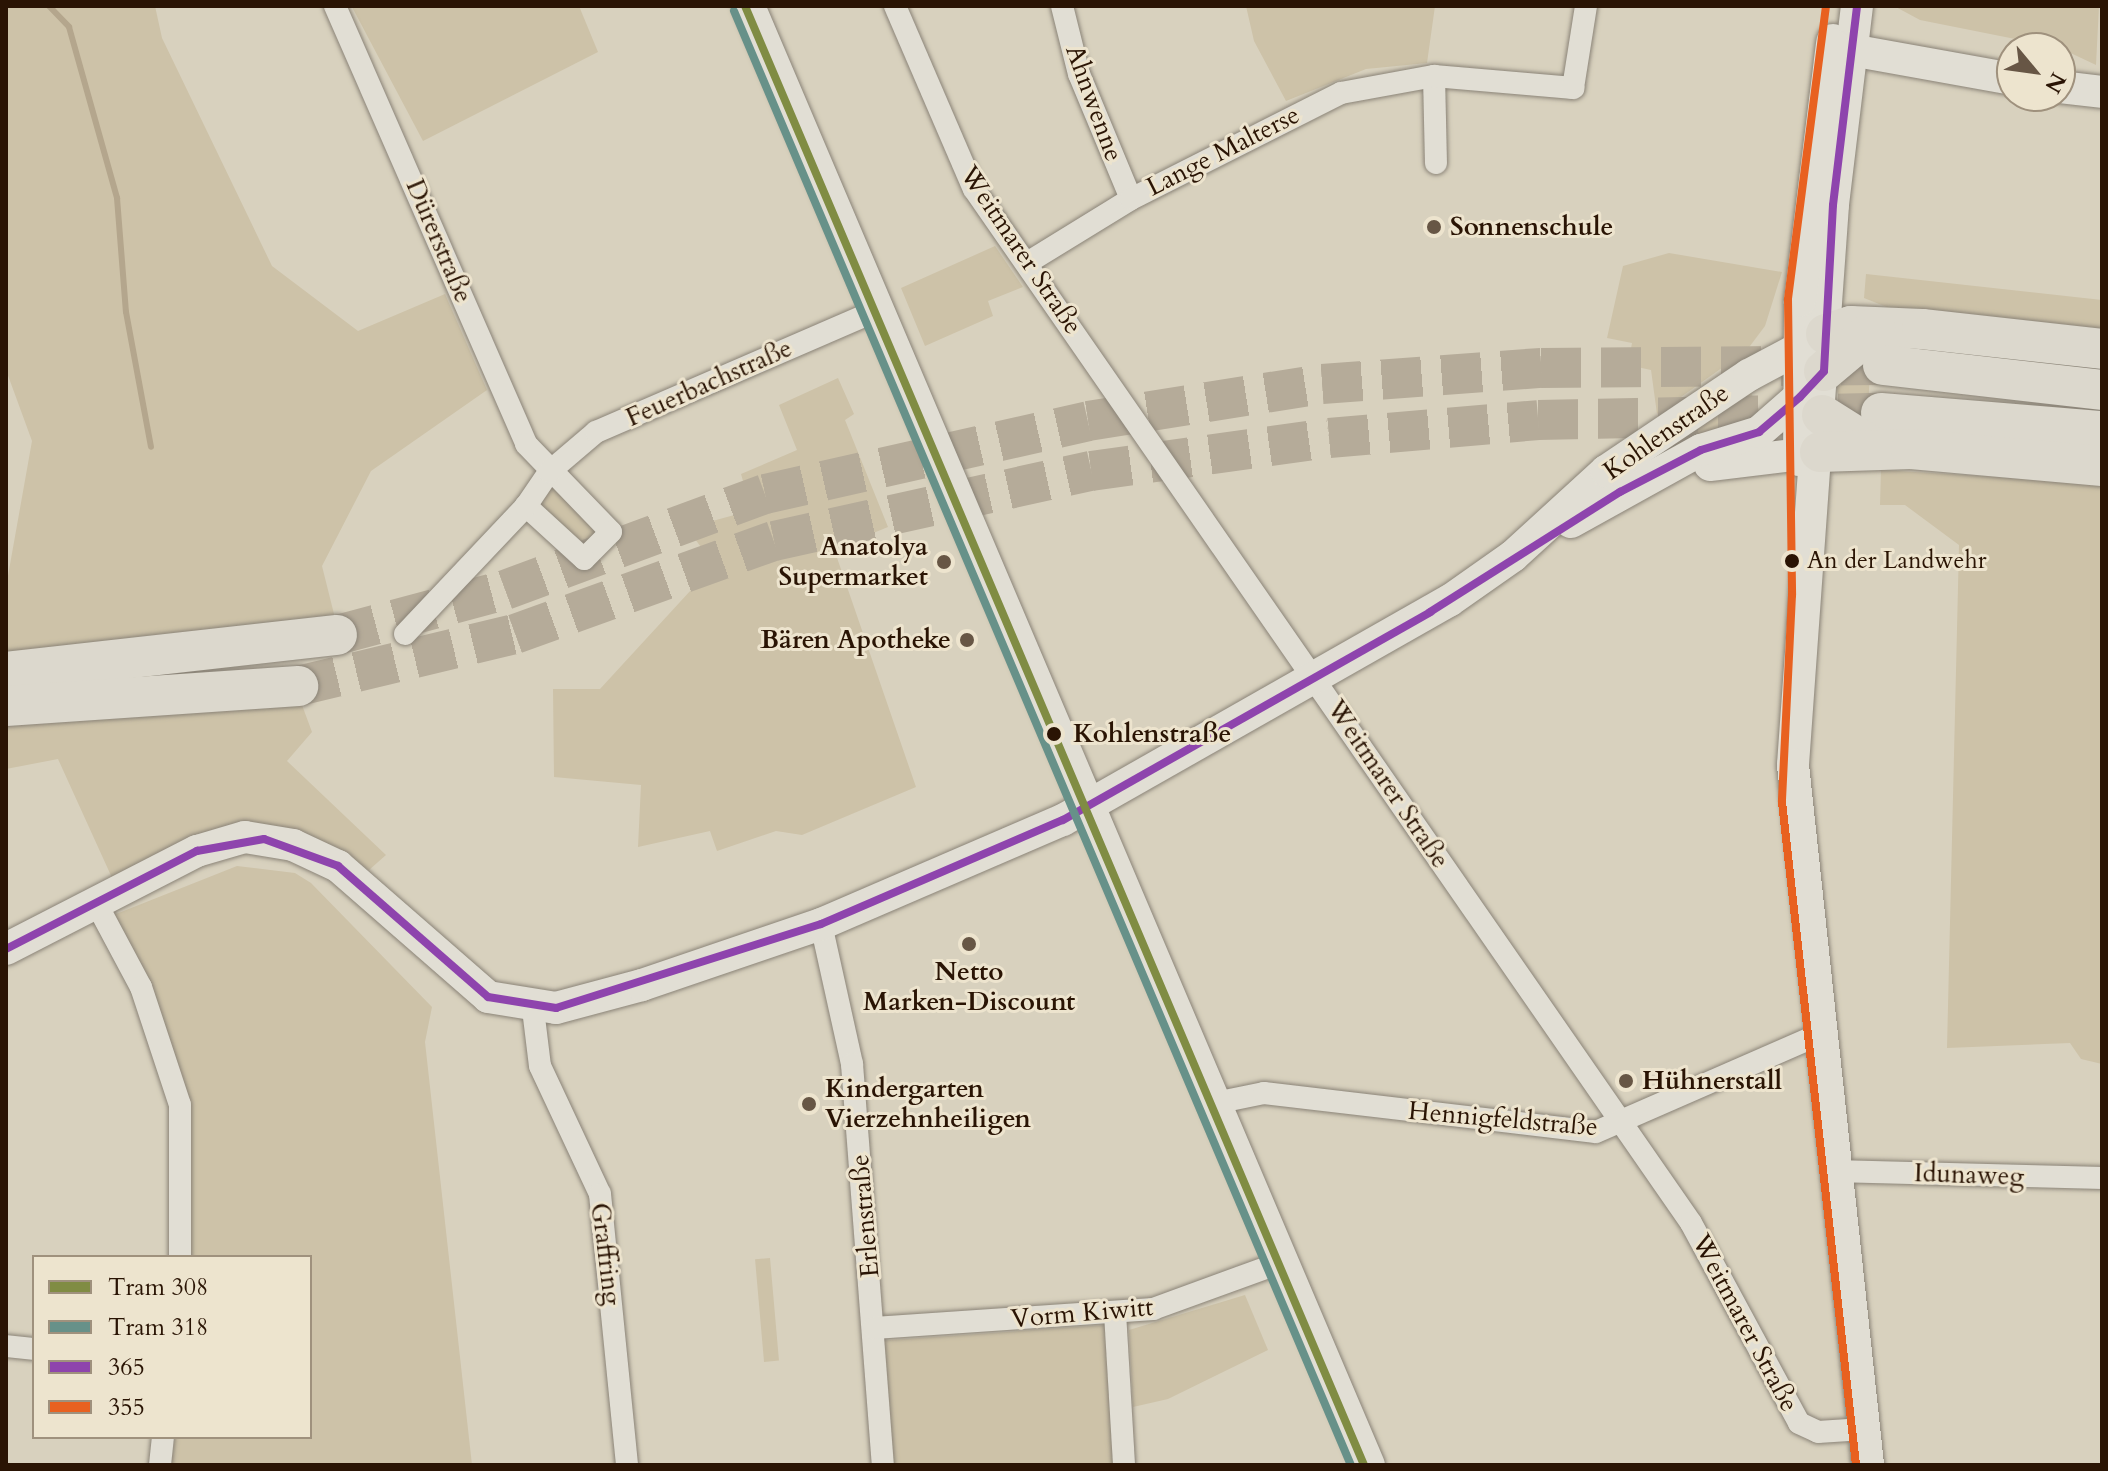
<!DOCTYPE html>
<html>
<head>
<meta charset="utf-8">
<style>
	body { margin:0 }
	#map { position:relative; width:2108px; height:1471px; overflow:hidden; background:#d8d1be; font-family:Cardo,serif }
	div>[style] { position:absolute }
	.green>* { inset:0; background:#cdc2a8; transform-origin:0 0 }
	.stream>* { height:6px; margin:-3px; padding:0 3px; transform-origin:3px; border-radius:3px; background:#b4a68d }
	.highway-tunnel>* { height:40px; margin-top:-20px; transform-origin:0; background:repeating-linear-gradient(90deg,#b5ab99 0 40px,transparent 0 60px) }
	.roads { filter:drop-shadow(0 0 2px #8a8377) drop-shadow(0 0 2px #8a8377) }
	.street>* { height:22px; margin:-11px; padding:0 11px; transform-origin:11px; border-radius:11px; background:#e1ded4 }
	.secondary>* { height:32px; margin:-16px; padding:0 16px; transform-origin:16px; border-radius:16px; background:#e1ded4 }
	.highway>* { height:40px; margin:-20px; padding:0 20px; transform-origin:20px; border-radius:20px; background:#dcd8cd }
	.bus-1>* { height:8px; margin:-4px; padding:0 4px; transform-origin:4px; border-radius:4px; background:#8e44ad }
	.bus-2>* { height:8px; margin:-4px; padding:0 4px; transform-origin:4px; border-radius:4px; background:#e86120 }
	.tram-1>* { height:8px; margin:-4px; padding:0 4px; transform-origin:4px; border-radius:4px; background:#808c43 }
	.tram-2>* { height:8px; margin:-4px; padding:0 4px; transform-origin:4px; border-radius:4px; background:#679189 }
	.dots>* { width:22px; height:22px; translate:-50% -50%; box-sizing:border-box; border:4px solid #ede4ce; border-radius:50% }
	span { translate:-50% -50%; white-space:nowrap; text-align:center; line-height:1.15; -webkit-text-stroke:6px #ede4ce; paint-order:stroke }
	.bus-label { font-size:24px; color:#2a1404 }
	.left { translate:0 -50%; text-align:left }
	.street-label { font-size:26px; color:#2a1404 }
	.poi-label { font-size:26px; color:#2a1404; font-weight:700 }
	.right { translate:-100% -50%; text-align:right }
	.stop-label { font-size:26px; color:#2a1404; font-weight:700 }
	.frame { position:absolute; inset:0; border:8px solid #2a1404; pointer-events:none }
	.legend { position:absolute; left:32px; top:1255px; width:280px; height:184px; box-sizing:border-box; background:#ede4ce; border:2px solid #9f917d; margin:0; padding:10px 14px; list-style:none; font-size:24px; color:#2a1404 }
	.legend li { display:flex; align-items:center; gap:16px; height:40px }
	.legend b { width:40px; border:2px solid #9f917d }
	.north { position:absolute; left:1996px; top:32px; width:80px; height:80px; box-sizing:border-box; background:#ede4ce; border:2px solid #9f917d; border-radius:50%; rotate:119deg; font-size:22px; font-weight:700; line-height:32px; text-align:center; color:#2a1404 }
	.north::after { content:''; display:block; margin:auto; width:28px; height:36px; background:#675645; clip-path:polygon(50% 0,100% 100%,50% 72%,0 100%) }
</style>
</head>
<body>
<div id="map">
	<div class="green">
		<div style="clip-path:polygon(6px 6px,155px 6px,162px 38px,272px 266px,358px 331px,445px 294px,487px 390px,371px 471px,322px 566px,336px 622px,6px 657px,6px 587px,32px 441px,6px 370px)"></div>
		<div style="clip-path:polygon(579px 6px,598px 52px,423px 141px,352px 7px)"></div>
		<div style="clip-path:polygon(1246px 6px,1435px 6px,1427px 63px,1366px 69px,1286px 101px,1254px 41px)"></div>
		<div style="clip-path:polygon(1894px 6px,2099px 6px,2096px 65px,2060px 48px,1920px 20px)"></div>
		<div style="clip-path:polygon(995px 246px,1023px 287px,988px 301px,993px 316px,925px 346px,901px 288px)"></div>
		<div style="clip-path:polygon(1669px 253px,1782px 272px,1765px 326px,1747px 350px,1657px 414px,1651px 370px,1628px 365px,1632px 343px,1607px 338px,1623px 266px)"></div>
		<div style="clip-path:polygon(1866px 274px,2102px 300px,2102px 336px,1889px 308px,1864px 298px)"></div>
		<div style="clip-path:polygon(1871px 347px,1867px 432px,1841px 411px,1837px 388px,1840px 375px)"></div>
		<div style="clip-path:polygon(838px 378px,854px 414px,845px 420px,888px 527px,834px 549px,916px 787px,802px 835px,776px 831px,717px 851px,710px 831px,638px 847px,641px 785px,554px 777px,553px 689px,600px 689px,714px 565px,687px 528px,738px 514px,731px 496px,745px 488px,741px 474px,797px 450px,779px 405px)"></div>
		<div style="clip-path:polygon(1751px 393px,1765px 422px,1613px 480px,1740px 396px)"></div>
		<div style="clip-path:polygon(1881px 470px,2102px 483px,2102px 1064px,2081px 1059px,2070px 1043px,1947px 1048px,1959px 545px,1905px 505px,1880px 505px)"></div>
		<div style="clip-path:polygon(549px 472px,611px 532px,584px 559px,526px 506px)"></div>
		<div style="clip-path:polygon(302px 705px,312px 732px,287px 761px,386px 855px,369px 870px,319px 840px,265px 824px,113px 880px,58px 759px,6px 769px,6px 726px)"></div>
		<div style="clip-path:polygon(237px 866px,295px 873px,311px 883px,432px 1007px,425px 1042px,472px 1465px,171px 1465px,175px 1437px,310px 1437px,310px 1257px,189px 1257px,190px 1107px,111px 916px)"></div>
		<div style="left:770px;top:1258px;width:103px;height:15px;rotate:85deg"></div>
		<div style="clip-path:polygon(1245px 1295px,1268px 1350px,1168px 1399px,1133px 1407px,1129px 1330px)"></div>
		<div style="left:1106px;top:1325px;width:140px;height:223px;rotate:86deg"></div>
	</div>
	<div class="stream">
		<div style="left:49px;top:6px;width:29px;rotate:46deg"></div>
		<div style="left:69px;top:27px;width:178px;rotate:74.3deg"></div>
		<div style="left:117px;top:198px;width:114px;rotate:85.5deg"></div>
		<div style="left:126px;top:312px;width:137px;rotate:79.5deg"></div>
	</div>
	<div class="highway-tunnel">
		<div style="left:337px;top:635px;width:174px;rotate:-15deg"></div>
		<div style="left:505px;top:590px;width:277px;rotate:-20.3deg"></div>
		<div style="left:765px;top:494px;width:331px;rotate:-12.7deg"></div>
		<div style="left:1088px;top:421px;width:237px;rotate:-9deg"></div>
		<div style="left:1322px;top:384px;width:220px;rotate:-4.2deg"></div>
		<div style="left:1541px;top:368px;width:342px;rotate:-0.5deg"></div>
		<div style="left:298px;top:686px;width:223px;rotate:-13.5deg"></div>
		<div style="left:515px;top:634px;width:275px;rotate:-19.8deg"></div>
		<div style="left:774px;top:541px;width:325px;rotate:-12.5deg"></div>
		<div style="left:1091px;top:471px;width:240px;rotate:-7.9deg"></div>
		<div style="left:1329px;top:438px;width:210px;rotate:-4.9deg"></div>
		<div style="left:1538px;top:420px;width:343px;rotate:-1.2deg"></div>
	</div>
	<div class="roads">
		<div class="street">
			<div style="left:335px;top:6px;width:478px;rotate:66.4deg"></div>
			<div style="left:526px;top:444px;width:122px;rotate:46deg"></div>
			<div style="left:611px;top:532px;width:38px;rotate:135deg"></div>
			<div style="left:584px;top:559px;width:79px;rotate:-137.6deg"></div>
			<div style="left:895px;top:6px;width:199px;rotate:66.7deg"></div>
			<div style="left:974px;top:189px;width:1258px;rotate:55.26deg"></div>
			<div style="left:1691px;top:1223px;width:227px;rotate:61.6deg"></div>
			<div style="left:1799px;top:1423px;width:21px;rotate:25deg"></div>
			<div style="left:1818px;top:1432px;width:46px;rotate:-3.7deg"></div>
			<div style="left:1062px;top:6px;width:70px;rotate:76deg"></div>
			<div style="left:1079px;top:74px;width:135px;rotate:67.4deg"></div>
			<div style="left:1434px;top:76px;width:87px;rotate:88.7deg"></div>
			<div style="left:1027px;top:263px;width:122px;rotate:-31.6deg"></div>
			<div style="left:1131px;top:199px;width:235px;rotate:-26.8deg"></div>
			<div style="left:1341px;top:93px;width:95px;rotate:-10.4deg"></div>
			<div style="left:1434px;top:76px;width:140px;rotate:4.9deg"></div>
			<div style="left:1573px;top:88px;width:83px;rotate:-81deg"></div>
			<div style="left:405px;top:634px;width:176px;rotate:-46.6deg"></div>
			<div style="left:526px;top:506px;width:41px;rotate:-55.9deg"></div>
			<div style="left:549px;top:472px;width:62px;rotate:-40.4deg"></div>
			<div style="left:596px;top:432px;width:307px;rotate:-23.4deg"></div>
			<div style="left:95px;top:901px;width:98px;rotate:61.9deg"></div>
			<div style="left:141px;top:987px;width:124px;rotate:71.7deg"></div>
			<div style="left:180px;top:1105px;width:152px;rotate:90deg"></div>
			<div style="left:821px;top:924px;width:143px;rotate:77.5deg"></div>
			<div style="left:852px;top:1064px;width:402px;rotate:85.6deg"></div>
			<div style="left:533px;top:1009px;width:57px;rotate:83deg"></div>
			<div style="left:540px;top:1066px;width:141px;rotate:64.9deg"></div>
			<div style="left:600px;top:1194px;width:272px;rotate:84.3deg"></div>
			<div style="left:1215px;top:1103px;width:50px;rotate:-11.5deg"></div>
			<div style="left:1264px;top:1093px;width:334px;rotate:6.7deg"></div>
			<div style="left:1596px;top:1132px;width:244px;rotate:-23.6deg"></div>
			<div style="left:1835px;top:1171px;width:267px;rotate:1.5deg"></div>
			<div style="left:1115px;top:1313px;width:152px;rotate:86.6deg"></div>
			<div style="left:874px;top:1328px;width:280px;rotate:-3.9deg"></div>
			<div style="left:1153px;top:1309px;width:137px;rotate:-20deg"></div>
			<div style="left:6px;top:1346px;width:28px;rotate:6deg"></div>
			<div style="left:160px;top:1465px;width:28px;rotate:-84deg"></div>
		</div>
		<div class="secondary">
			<div style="left:749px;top:6px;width:1585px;rotate:66.98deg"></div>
			<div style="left:1857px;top:6px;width:200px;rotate:96.9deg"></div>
			<div style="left:1833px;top:205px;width:561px;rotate:94.09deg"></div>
			<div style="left:1793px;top:765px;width:704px;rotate:83.88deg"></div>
			<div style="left:1833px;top:40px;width:21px;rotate:29deg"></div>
			<div style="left:1851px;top:50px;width:164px;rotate:10.2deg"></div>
			<div style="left:2060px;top:87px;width:42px;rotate:6.8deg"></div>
			<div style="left:1799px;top:460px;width:159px;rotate:-89.6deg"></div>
			<div style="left:1800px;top:301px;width:259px;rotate:-82.9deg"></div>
			<div style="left:1710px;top:465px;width:110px;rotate:-6.8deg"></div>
			<div style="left:1571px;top:522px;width:149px;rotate:-29deg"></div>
			<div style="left:1701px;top:450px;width:61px;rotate:-17.2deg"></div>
			<div style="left:1759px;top:432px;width:64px;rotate:-41.2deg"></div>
			<div style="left:6px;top:949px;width:215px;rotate:-27.2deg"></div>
			<div style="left:197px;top:851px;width:50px;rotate:-16.3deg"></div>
			<div style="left:245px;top:837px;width:49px;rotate:9.5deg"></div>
			<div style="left:293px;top:845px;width:50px;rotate:25deg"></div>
			<div style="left:338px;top:866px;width:199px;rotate:41.1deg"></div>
			<div style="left:488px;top:997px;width:69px;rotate:9.2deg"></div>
			<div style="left:556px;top:1008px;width:89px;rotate:-15deg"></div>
			<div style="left:642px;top:985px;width:189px;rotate:-18.8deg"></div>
			<div style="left:821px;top:924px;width:263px;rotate:-23.3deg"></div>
			<div style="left:1063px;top:820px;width:444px;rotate:-29.6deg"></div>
			<div style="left:1449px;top:601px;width:78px;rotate:-35.1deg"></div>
			<div style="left:1513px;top:556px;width:126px;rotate:-42.4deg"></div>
			<div style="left:1606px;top:471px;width:172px;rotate:-33.9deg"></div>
			<div style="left:1749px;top:375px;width:87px;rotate:-28deg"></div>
		</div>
		<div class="highway">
			<div style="left:1826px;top:334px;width:26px;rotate:-18deg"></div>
			<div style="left:1851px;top:326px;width:71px;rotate:2.4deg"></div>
			<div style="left:1922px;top:329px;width:181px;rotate:6.3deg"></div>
			<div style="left:1883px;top:365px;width:220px;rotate:6.5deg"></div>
			<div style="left:1824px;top:371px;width:67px;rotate:-40.1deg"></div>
			<div style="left:1881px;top:413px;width:222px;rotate:4.7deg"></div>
			<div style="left:1822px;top:415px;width:60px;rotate:32.1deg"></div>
			<div style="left:1820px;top:452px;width:91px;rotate:-1.9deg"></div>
			<div style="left:1911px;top:449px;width:192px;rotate:5.1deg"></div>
			<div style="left:6px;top:672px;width:333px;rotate:-6.4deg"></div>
			<div style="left:6px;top:706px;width:293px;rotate:-3.9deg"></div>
		</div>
	</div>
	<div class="bus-1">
		<div style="left:6px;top:949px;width:215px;rotate:-27.2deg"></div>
		<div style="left:197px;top:851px;width:68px;rotate:-10.2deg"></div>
		<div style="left:264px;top:839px;width:79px;rotate:20deg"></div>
		<div style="left:338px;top:866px;width:199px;rotate:41.1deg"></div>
		<div style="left:488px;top:997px;width:69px;rotate:9.2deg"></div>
		<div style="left:556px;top:1008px;width:278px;rotate:-17.6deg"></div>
		<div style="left:821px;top:924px;width:263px;rotate:-23.3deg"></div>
		<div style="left:1063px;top:820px;width:422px;rotate:-29.5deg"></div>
		<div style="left:1430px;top:612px;width:225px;rotate:-32.3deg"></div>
		<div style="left:1620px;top:492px;width:91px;rotate:-27.4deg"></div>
		<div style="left:1701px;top:450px;width:61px;rotate:-17.2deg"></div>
		<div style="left:1759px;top:432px;width:54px;rotate:-40.5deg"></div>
		<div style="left:1800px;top:397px;width:35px;rotate:-47deg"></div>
		<div style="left:1824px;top:371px;width:166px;rotate:-86.9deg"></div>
		<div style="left:1833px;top:205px;width:200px;rotate:-83.1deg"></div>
	</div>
	<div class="bus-2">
		<div style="left:1826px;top:6px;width:296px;rotate:97.4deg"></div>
		<div style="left:1788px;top:300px;width:295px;rotate:89.2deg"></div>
		<div style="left:1792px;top:595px;width:207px;rotate:92.8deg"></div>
		<div style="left:1782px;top:802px;width:667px;rotate:83.63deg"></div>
	</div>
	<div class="tram-1">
		<div style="left:745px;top:6px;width:1585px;rotate:67.01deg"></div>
	</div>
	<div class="tram-2">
		<div style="left:734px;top:11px;width:1579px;rotate:67.01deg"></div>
	</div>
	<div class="dots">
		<div style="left:1434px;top:227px;background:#675645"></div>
		<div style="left:1792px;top:561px;background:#2a1404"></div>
		<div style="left:944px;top:562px;background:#675645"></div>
		<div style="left:967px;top:640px;background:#675645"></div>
		<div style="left:1054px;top:734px;background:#2a1404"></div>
		<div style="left:969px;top:944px;background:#675645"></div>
		<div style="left:1626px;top:1081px;background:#675645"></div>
		<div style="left:809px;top:1104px;background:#675645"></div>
	</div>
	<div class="bus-label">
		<span class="left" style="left:1807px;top:561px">An der Landwehr</span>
	</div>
	<div class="street-label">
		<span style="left:1094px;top:103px;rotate:70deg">Ahnwenne</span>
		<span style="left:1223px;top:151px;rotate:-27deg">Lange Malterse</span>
		<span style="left:439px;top:241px;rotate:67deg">Dürerstraße</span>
		<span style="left:1021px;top:250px;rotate:56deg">Weitmarer Straße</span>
		<span style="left:709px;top:383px;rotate:-24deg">Feuerbachstraße</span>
		<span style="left:1666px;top:432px;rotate:-35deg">Kohlenstraße</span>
		<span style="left:1388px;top:784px;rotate:56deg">Weitmarer Straße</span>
		<span style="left:1503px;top:1119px;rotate:5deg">Hennigfeldstraße</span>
		<span style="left:1969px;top:1175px;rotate:2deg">Idunaweg</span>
		<span style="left:865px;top:1216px;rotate:-95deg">Erlenstraße</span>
		<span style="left:606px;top:1254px;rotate:83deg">Graffring</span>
		<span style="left:1082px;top:1313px;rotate:-5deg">Vorm Kiwitt</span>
		<span style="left:1745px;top:1323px;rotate:62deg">Weitmarer Straße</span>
	</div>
	<div class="poi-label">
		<span class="left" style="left:1450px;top:227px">Sonnenschule</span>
		<span class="right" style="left:928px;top:562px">Anatolya<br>Supermarket</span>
		<span class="right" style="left:951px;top:640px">Bären Apotheke</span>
		<span style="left:969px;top:987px">Netto<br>Marken-Discount</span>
		<span class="left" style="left:1642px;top:1081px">Hühnerstall</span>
		<span class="left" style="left:825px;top:1104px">Kindergarten<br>Vierzehnheiligen</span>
	</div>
	<div class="stop-label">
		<span class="left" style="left:1073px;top:734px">Kohlenstraße</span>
	</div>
	<div class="frame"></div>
	<ul class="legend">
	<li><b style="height:10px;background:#808c43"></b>Tram 308</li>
	<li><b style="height:10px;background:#679189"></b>Tram 318</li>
	<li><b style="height:10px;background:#8e44ad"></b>365</li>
	<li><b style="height:10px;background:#e86120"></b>355</li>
	</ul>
	<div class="north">N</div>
</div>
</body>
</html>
